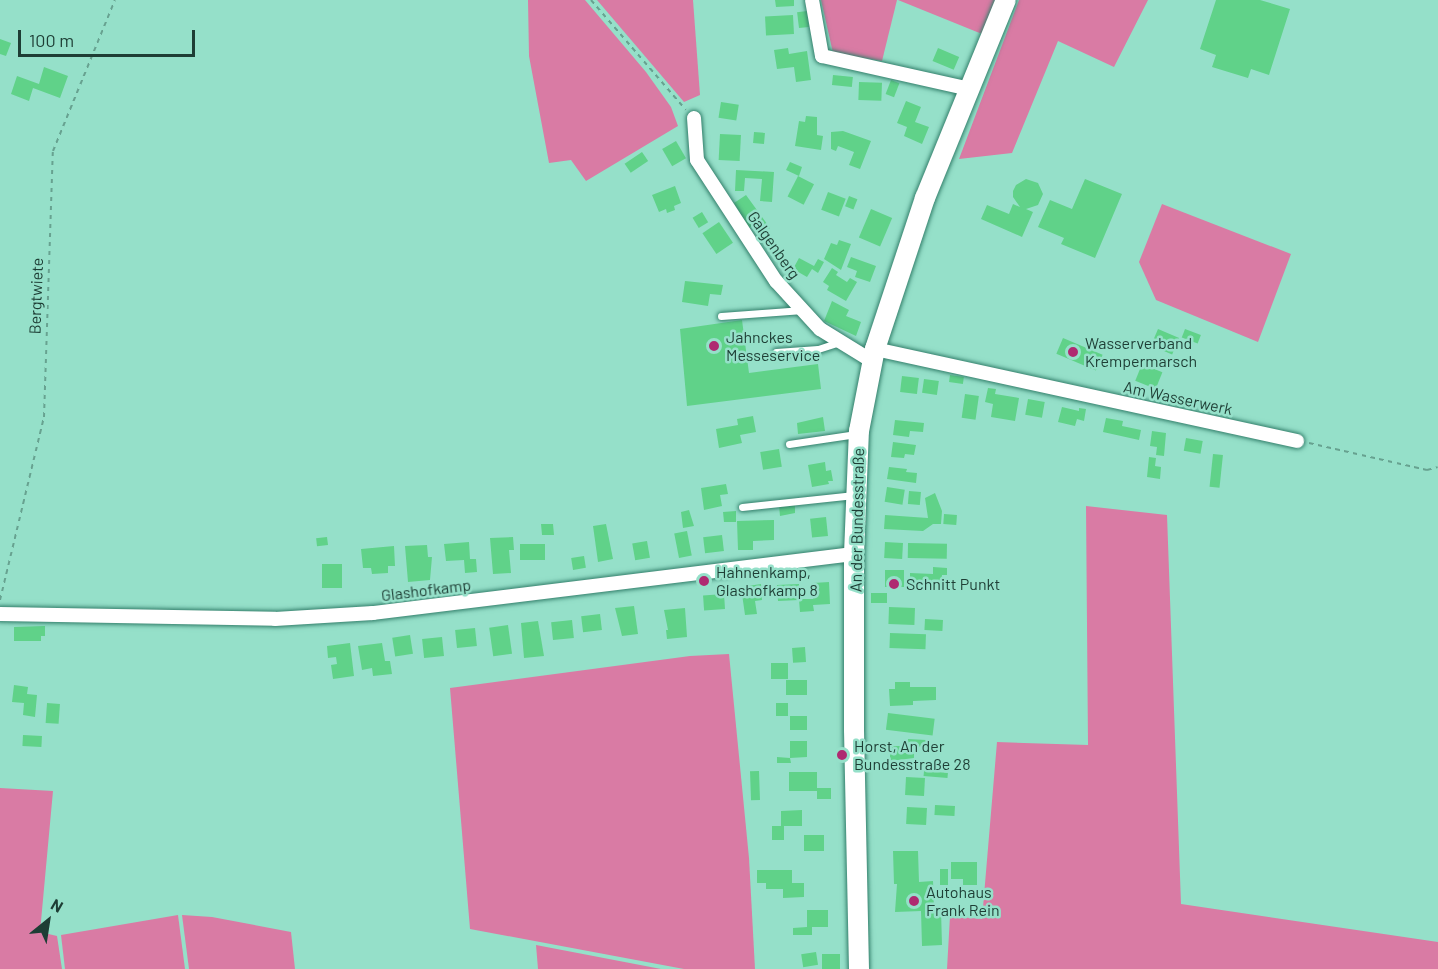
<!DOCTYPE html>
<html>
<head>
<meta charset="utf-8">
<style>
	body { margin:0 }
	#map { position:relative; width:1438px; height:969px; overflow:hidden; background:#95e0c9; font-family:Barlow,sans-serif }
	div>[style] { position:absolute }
	.green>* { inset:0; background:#d97ba4 }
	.building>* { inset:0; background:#60d289; transform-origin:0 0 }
	.path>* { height:2px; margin-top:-1px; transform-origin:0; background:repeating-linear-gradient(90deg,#67a290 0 4.5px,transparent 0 9px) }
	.roads { filter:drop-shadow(0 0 2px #337f6b) drop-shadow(0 0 2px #337f6b) }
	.lane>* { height:7px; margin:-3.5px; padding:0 3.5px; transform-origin:3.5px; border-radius:3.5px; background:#fff }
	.street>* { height:14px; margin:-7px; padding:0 7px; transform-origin:7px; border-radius:7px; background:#fff }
	.secondary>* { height:20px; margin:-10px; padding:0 10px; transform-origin:10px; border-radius:10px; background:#fff }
	.dots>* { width:16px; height:16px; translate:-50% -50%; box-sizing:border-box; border:3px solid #95e0c9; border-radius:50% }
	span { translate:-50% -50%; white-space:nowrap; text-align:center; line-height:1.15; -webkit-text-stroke:5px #95e0c9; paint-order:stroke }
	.street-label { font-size:16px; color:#1e3e35 }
	.poi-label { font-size:16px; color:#1e3e35 }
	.left { translate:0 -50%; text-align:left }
	.north { position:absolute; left:18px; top:891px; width:60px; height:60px; -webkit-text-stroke:4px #95e0c9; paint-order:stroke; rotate:30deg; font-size:16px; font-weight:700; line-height:24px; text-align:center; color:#1e3e35 }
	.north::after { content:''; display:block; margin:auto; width:21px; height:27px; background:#1e3e35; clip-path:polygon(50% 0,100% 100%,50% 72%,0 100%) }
	.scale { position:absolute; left:18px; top:30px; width:177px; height:27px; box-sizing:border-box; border:3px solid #1e3e35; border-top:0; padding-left:8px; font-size:18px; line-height:21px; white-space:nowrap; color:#1e3e35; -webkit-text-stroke:4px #95e0c9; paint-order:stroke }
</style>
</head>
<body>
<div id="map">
	<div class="green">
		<div style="clip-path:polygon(528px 0,585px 0,646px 72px,671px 107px,678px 126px,586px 181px,571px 160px,549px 163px,529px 56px)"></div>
		<div style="clip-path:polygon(597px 0,693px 0,700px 95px,684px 102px)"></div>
		<div style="clip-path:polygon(821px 0,897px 0,882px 61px,833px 53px)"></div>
		<div style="clip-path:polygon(898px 0,995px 0,982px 34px)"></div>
		<div style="clip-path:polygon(1019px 0,1148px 0,1114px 67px,1058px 41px,1012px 153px,959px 159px)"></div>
		<div style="clip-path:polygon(1162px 204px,1291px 254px,1258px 342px,1156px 300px,1139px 262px)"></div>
		<div style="clip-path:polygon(1086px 506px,1167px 515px,1181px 904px,1438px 942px,1438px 969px,947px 969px,950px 916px,982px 919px,997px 742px,1088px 745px)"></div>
		<div style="clip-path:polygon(729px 654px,749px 858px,755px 969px,684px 969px,470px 929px,450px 688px,690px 656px)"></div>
		<div style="clip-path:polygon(0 788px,53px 791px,40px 932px,57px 936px,62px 969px,0 969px)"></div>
		<div style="clip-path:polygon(178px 915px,185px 969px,65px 969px,61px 935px)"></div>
		<div style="clip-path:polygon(182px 915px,212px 917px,291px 932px,295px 969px,189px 969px)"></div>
		<div style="clip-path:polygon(536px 945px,661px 969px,538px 969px)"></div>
	</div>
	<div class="building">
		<div style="clip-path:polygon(775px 0,794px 0,794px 6px,776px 7px)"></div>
		<div style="clip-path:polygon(1216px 0,1260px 0,1290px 9px,1269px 75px,1251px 69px,1248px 78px,1212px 67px,1216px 55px,1200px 49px)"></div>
		<div style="left:807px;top:11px;width:16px;height:10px;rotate:83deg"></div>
		<div style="left:793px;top:15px;width:19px;height:28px;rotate:87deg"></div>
		<div style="clip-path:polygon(0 39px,11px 43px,6px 56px,0 54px)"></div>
		<div style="clip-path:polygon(788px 48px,789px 54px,807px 51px,811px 80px,796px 82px,794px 67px,777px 69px,774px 50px)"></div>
		<div style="left:938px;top:48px;width:23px;height:14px;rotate:23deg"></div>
		<div style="clip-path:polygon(44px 67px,68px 76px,60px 98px,33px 88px,29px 101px,11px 94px,17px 76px,39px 84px)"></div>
		<div style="left:833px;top:75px;width:20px;height:10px;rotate:6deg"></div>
		<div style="left:891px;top:80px;width:9px;height:15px;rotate:21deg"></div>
		<div style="left:859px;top:82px;width:23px;height:18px;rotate:2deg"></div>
		<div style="clip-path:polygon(906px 101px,921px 107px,915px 122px,929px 127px,922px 144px,904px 136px,907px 127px,897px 123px)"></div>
		<div style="left:721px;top:102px;width:18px;height:16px;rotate:9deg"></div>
		<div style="clip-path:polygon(806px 116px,817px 117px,817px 135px,823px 136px,821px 150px,795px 146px,799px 121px,805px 122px)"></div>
		<div style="clip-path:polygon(843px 131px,871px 141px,860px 169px,849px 165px,854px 152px,838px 146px,836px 151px,831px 149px,831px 132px)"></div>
		<div style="left:754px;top:132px;width:11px;height:11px;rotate:5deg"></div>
		<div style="left:720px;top:134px;width:21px;height:26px;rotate:3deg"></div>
		<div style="left:676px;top:141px;width:20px;height:16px;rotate:60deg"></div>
		<div style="left:642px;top:152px;width:11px;height:21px;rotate:56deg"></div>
		<div style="clip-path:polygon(790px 162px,802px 167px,799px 176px,786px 170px)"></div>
		<div style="clip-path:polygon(736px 170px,774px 172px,772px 202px,760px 201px,762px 179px,745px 178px,744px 191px,735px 191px)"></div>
		<div style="left:798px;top:176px;width:18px;height:23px;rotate:27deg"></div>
		<div style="clip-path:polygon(1026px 179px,1038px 183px,1043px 194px,1038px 205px,1026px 209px,1033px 212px,1022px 237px,981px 219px,987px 205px,1009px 214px,1013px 204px,1020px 207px,1013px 197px,1013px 191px,1016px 185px)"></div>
		<div style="clip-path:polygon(1085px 179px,1122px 194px,1095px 258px,1061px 244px,1064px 238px,1038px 227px,1050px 200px,1072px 209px)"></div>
		<div style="clip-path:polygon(675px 186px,681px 203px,674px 206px,675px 210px,667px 213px,666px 209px,659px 212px,652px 195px)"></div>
		<div style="left:828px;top:192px;width:19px;height:19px;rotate:21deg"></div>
		<div style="clip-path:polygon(746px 195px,770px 228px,760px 234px,754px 225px,749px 228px,734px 203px)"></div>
		<div style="left:849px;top:196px;width:9px;height:11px;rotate:21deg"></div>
		<div style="left:871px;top:209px;width:23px;height:31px;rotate:23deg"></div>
		<div style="left:702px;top:212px;width:12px;height:11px;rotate:59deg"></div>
		<div style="left:719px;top:222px;width:25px;height:20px;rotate:56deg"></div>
		<div style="clip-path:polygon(839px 240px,851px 244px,841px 270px,824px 259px,831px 243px,837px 245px)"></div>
		<div style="clip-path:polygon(851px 257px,876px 266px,870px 282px,855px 277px,857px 271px,847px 267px)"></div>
		<div style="clip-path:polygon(799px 258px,814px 266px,818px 259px,824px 262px,818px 273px,812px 269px,807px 277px,793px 269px)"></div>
		<div style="clip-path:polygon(832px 268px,838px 272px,836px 275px,847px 282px,850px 278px,857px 282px,846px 301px,827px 290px,829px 286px,823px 282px)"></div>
		<div style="clip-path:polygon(685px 281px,723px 285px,721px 295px,710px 294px,708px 306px,682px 302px)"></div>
		<div style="clip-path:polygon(832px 301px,849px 310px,846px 316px,861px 322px,856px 336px,824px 321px)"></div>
		<div style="clip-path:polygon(742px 320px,749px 373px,818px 364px,821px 389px,687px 406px,680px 329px)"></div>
		<div style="left:1158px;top:329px;width:23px;height:18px;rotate:23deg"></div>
		<div style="left:1185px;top:329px;width:17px;height:9px;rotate:21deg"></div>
		<div style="left:1063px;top:338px;width:43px;height:17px;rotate:23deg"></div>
		<div style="left:1142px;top:364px;width:22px;height:18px;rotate:22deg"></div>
		<div style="left:950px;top:375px;width:14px;height:7px;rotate:8deg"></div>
		<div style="left:902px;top:376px;width:17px;height:16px;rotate:7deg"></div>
		<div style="left:924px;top:379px;width:15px;height:14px;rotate:8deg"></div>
		<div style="clip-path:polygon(988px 388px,996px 389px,995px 394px,1019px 398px,1015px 421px,991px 417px,993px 404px,985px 402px)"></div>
		<div style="left:965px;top:394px;width:14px;height:24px;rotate:8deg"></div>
		<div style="left:1028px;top:399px;width:17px;height:16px;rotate:10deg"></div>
		<div style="clip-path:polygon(1062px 407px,1079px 411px,1079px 408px,1086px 409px,1084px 421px,1077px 419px,1075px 426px,1058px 422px)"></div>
		<div style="clip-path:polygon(753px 416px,756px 432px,740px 435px,742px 443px,719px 448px,716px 429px,738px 425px,737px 419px)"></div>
		<div style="clip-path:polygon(823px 417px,825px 431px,798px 434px,797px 423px)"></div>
		<div style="clip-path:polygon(1106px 418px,1123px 421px,1122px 426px,1141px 430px,1139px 440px,1103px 432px)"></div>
		<div style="clip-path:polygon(895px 420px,924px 423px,923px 432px,910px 431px,909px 437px,893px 435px)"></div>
		<div style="clip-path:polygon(1152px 431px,1166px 433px,1164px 456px,1156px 455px,1157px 447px,1150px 446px)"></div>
		<div style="left:1186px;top:438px;width:17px;height:13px;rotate:10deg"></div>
		<div style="clip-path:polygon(893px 442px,916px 445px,914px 455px,905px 454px,904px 458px,891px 457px)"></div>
		<div style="left:779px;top:449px;width:18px;height:19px;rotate:81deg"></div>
		<div style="left:1213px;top:454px;width:10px;height:33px;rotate:6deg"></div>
		<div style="clip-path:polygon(1149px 457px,1156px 458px,1155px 466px,1161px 467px,1160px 479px,1147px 477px)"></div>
		<div style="clip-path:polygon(825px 462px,826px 471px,831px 470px,833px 481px,828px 481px,829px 484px,812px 487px,808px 465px)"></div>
		<div style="clip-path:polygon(889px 467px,907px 469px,906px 472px,917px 473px,916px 483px,887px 479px)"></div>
		<div style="clip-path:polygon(726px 484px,728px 494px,720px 495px,722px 506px,704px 510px,701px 488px)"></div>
		<div style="left:887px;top:487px;width:18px;height:15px;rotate:9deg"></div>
		<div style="left:909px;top:491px;width:12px;height:13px;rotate:5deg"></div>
		<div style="clip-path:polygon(935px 493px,942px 511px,941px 524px,933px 524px,923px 531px,884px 529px,885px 515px,928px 518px,925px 498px)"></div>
		<div style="clip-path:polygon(795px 505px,795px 513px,780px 516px,779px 506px)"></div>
		<div style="clip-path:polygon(689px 510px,694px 526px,683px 528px,681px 512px)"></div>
		<div style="clip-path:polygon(736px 511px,736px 522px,724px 522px,723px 512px)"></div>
		<div style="left:944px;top:514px;width:13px;height:10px;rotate:4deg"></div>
		<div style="left:826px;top:517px;width:19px;height:16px;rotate:84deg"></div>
		<div style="clip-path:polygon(774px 520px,774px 540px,753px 541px,753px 550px,738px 550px,737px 521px)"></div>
		<div style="clip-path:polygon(541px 524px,553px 524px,554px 535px,542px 535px)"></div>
		<div style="clip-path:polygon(606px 524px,613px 559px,598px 562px,593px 526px)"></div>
		<div style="left:687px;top:531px;width:25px;height:13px;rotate:79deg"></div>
		<div style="left:722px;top:535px;width:16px;height:19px;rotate:83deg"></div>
		<div style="left:327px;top:537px;width:8px;height:11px;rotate:83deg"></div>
		<div style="clip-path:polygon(513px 537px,514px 550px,509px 550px,511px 573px,493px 574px,490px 538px)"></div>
		<div style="left:647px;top:541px;width:17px;height:15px;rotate:80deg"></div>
		<div style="clip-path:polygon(469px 542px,470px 559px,476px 559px,477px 572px,465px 573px,464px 560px,446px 561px,444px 544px)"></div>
		<div style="left:885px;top:542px;width:18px;height:16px;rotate:3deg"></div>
		<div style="left:908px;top:543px;width:39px;height:15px;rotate:1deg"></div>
		<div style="left:545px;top:544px;width:16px;height:25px;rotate:90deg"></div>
		<div style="clip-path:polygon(427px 545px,428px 557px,432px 557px,430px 580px,408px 582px,405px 546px)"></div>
		<div style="clip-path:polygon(394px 546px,395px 566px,388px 566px,388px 573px,372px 574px,371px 568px,363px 568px,361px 549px)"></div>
		<div style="left:584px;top:556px;width:12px;height:13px;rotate:81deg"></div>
		<div style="left:322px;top:564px;width:20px;height:24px"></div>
		<div style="clip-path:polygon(933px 567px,947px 568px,947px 575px,942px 575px,941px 590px,910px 589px,910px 573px,933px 574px)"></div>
		<div style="left:904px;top:570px;width:17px;height:19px;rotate:90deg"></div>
		<div style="clip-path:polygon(829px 582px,830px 604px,813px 605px,814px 611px,800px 612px,799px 600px,778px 601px,777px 585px,799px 584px,799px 599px,813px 599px,813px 583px)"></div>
		<div style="clip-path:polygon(761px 584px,762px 600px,755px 601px,757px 614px,745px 615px,741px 587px)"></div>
		<div style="left:871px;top:593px;width:16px;height:10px"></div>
		<div style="left:724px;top:594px;width:15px;height:21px;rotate:86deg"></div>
		<div style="clip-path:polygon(634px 606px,638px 634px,622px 636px,615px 608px)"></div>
		<div style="left:889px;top:607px;width:26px;height:17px;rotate:2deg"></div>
		<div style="clip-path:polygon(685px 608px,687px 637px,667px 639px,666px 630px,668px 630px,664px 610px)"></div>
		<div style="left:600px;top:614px;width:16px;height:19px;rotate:83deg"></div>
		<div style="left:925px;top:619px;width:18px;height:11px;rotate:3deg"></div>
		<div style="left:572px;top:620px;width:18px;height:21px;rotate:84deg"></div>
		<div style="clip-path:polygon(538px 621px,544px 656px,524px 658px,521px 623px)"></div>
		<div style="left:508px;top:625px;width:29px;height:19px;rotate:82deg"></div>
		<div style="clip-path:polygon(45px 626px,45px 636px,41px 636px,41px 641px,14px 641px,14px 627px)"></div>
		<div style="left:475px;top:628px;width:18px;height:20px;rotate:84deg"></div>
		<div style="left:890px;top:633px;width:36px;height:15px;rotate:2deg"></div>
		<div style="left:410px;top:635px;width:19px;height:18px;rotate:81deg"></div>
		<div style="left:442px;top:637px;width:19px;height:20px;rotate:84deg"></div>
		<div style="clip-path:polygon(350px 643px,354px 676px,333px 679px,331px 665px,337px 664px,336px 657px,328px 658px,327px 646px)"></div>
		<div style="clip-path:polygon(382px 643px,385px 661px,390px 661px,392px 674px,373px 676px,372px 668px,362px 670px,358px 646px)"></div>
		<div style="left:805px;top:647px;width:15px;height:13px;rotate:86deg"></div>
		<div style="left:771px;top:663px;width:17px;height:16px"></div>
		<div style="left:786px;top:680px;width:21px;height:15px"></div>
		<div style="clip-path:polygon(895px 682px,910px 682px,910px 687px,936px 687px,936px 700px,913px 701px,913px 705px,890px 706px,889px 689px,895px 689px)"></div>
		<div style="clip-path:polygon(14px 685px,28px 687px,27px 694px,37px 695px,35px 717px,23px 715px,24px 703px,12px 702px)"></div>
		<div style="left:47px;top:703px;width:13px;height:20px;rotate:4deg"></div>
		<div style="left:776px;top:703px;width:12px;height:13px"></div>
		<div style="left:888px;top:713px;width:47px;height:17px;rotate:7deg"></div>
		<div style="left:790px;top:716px;width:17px;height:14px"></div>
		<div style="left:23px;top:735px;width:19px;height:11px;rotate:3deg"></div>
		<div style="left:908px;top:739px;width:18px;height:7px;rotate:3deg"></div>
		<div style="clip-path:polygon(790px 741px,807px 741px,807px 757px,790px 758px,791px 763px,777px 763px,777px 757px,790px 758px)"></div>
		<div style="clip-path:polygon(890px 746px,903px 746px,903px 753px,914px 753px,914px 758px,890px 761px)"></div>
		<div style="left:759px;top:771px;width:29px;height:9px;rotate:88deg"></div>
		<div style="left:924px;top:771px;width:24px;height:5px;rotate:5deg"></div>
		<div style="clip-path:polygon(789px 772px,817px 772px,817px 788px,831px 788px,831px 799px,817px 799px,817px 791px,789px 791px)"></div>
		<div style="left:906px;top:777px;width:19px;height:18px;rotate:3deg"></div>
		<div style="left:935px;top:805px;width:20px;height:10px;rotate:3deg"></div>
		<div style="left:907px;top:807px;width:20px;height:17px;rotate:3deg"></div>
		<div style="clip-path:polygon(802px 810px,802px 826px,784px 826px,784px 840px,772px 840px,772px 826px,781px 826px,781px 811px)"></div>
		<div style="left:804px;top:835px;width:20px;height:16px"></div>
		<div style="clip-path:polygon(893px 851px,918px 851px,919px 882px,933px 881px,934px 910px,941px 910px,942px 945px,922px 946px,921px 911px,895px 912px,897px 884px,894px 884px)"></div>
		<div style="clip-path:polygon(951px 862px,977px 862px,977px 885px,963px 885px,963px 879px,951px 879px)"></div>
		<div style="left:948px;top:869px;width:16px;height:8px;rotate:90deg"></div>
		<div style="clip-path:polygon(757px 870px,792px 870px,792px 883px,804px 883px,804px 897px,783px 898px,783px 889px,766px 889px,766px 883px,757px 883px)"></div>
		<div style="clip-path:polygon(807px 910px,828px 910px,828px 927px,812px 927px,812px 935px,793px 935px,793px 928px,807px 927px)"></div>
		<div style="left:816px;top:952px;width:13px;height:15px;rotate:81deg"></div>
		<div style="left:822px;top:954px;width:18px;height:15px"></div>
	</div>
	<div class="path">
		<div style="left:591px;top:0;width:145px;rotate:49.2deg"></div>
		<div style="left:1309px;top:443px;width:121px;rotate:12.9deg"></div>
		<div style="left:1427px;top:470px;width:11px;rotate:-15deg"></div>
		<div style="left:0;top:600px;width:188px;rotate:-76.5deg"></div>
		<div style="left:44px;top:417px;width:266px;rotate:-88.1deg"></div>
		<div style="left:53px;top:151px;width:163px;rotate:-67.7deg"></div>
	</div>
	<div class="roads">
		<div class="lane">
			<div style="left:721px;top:316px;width:82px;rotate:-4.2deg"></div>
			<div style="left:776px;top:352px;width:42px;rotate:-4.1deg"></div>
			<div style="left:818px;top:349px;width:23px;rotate:-18deg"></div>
			<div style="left:789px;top:444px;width:68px;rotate:-8.5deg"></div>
			<div style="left:742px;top:507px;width:113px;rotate:-6.1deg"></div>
		</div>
		<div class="street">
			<div style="left:812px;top:0;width:57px;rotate:79.9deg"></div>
			<div style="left:822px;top:56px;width:152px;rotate:12.6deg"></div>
			<div style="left:694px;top:118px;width:42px;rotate:85.9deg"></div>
			<div style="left:697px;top:160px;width:145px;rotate:56.9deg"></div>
			<div style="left:776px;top:281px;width:65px;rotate:47.5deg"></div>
			<div style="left:820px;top:329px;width:61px;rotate:31.6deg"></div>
			<div style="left:875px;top:349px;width:432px;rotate:12.3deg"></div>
			<div style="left:0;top:614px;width:275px;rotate:1deg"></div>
			<div style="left:275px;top:619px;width:98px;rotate:-3.5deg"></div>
			<div style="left:373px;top:613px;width:485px;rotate:-7deg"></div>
		</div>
		<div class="secondary">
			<div style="left:859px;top:969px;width:240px;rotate:-91.2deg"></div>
			<div style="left:854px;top:729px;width:175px;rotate:-90deg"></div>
			<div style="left:854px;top:554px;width:123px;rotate:-87.7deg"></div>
			<div style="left:859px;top:431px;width:84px;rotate:-79deg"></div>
			<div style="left:875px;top:349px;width:159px;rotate:-71.7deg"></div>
			<div style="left:925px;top:198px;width:214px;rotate:-67.8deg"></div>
		</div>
	</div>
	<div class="dots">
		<div style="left:714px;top:346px;background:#af2a71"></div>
		<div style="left:1073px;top:352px;background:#af2a71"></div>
		<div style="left:704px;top:581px;background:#af2a71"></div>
		<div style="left:894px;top:584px;background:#af2a71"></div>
		<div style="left:842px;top:755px;background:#af2a71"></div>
		<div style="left:914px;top:901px;background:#af2a71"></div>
	</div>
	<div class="street-label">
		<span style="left:774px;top:245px;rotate:55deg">Galgenberg</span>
		<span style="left:36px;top:296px;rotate:-88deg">Bergtwiete</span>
		<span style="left:1178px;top:398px;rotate:12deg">Am Wasserwerk</span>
		<span style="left:857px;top:520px;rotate:-89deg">An der Bundesstraße</span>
		<span style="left:426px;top:590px;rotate:-7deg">Glashofkamp</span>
	</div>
	<div class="poi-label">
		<span class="left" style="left:726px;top:346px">Jahnckes<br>Messeservice</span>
		<span class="left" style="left:1085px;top:352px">Wasserverband<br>Krempermarsch</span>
		<span class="left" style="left:716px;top:581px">Hahnenkamp,<br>Glashofkamp 8</span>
		<span class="left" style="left:906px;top:584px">Schnitt Punkt</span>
		<span class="left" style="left:854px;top:755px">Horst, An der<br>Bundesstraße 28</span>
		<span class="left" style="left:926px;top:901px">Autohaus<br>Frank Rein</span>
	</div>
	<div class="north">N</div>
	<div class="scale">100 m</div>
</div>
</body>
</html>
